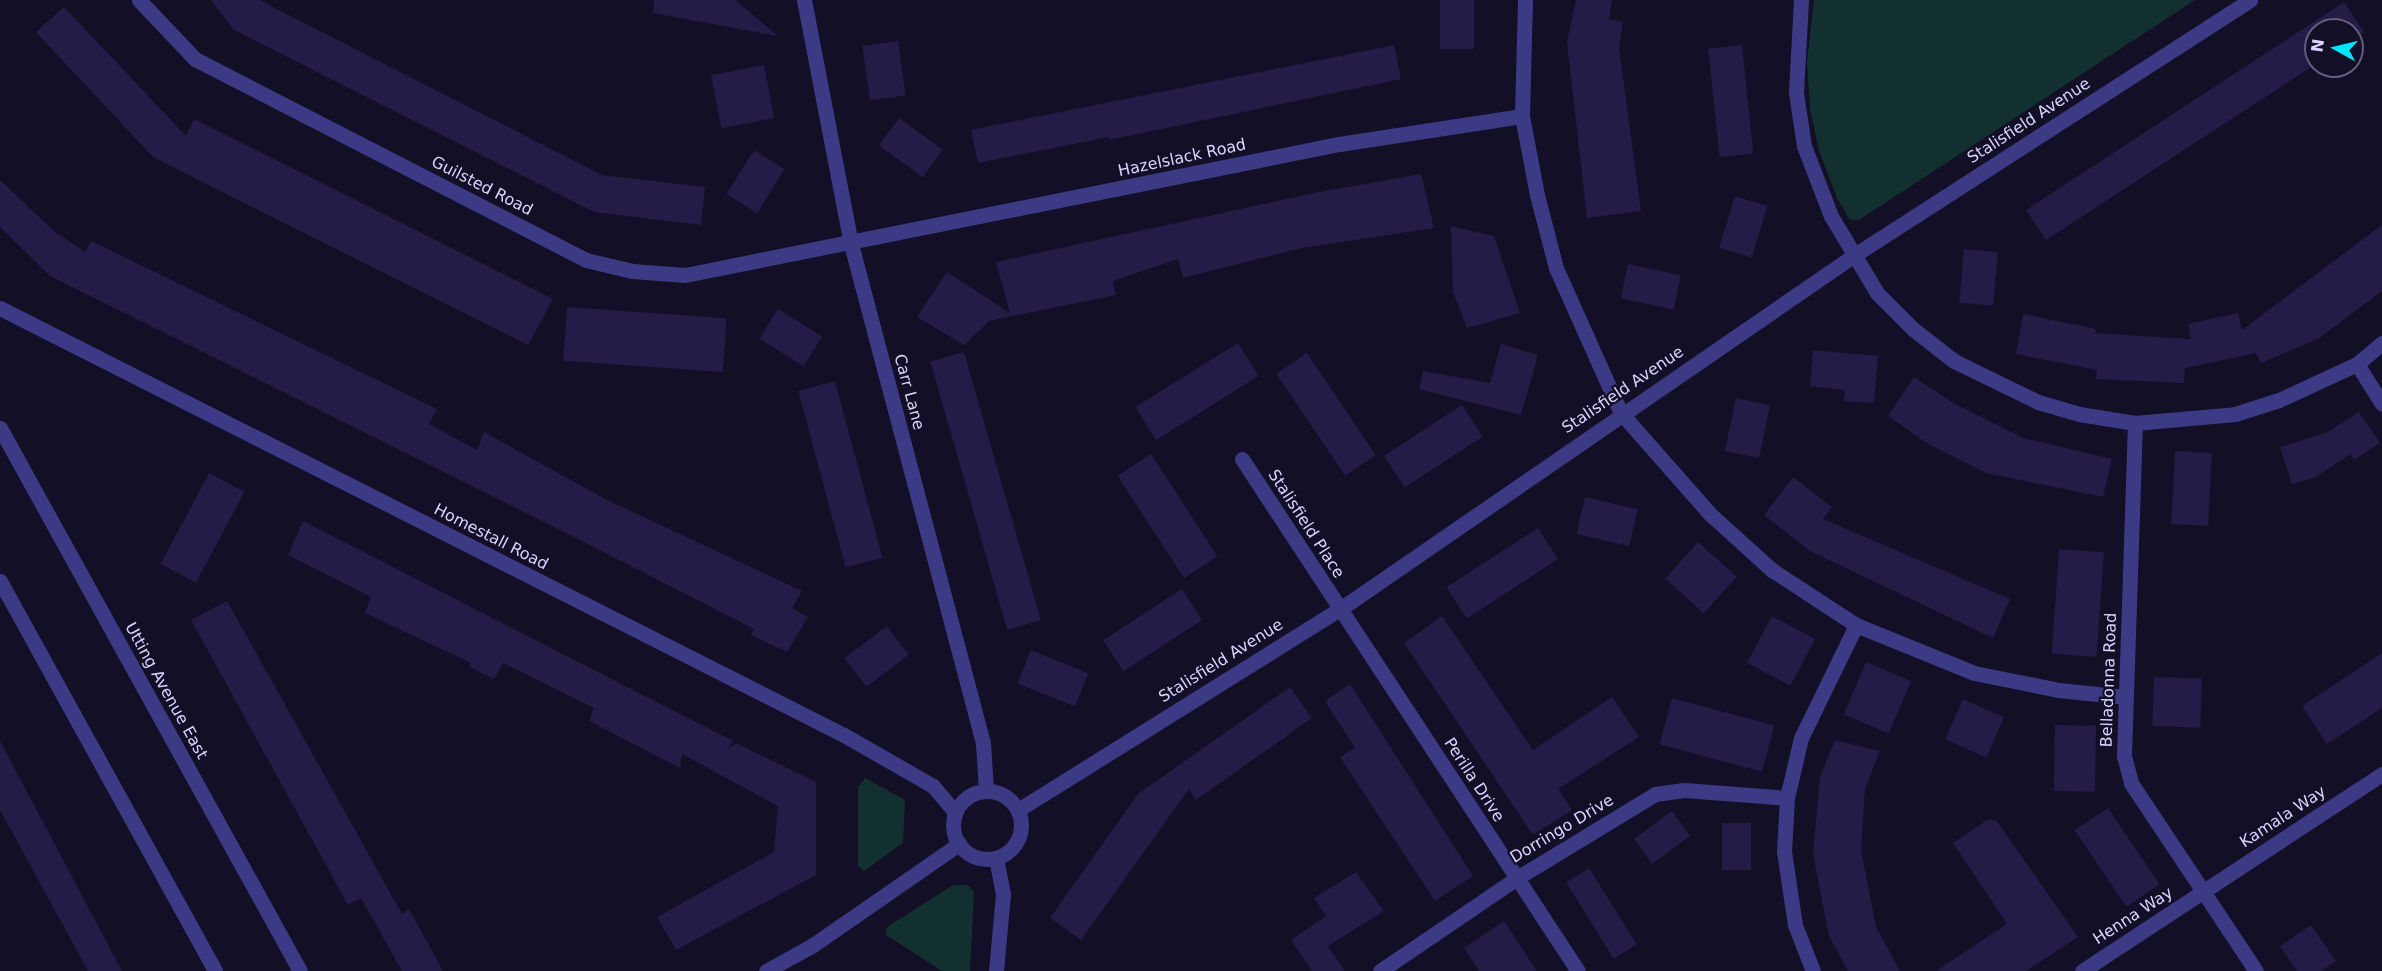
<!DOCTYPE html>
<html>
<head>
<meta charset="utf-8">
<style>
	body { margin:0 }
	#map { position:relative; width:2382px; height:971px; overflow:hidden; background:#130f26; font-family:"DejaVu Sans",sans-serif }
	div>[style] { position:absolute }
	.green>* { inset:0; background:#12302f }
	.building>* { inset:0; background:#241b47; transform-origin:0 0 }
	.minor>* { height:15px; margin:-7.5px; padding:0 7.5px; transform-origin:7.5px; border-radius:7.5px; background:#3d3a85 }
	.minor>.ring { margin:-7.5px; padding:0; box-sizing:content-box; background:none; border:15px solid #3d3a85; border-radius:50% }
	span { translate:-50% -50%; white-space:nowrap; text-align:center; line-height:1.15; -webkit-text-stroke:4.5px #130f26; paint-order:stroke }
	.street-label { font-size:16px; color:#d9d4ff }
	.north { position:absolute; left:2304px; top:18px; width:60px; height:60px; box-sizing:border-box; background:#130f26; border:2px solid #625e7d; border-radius:50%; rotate:278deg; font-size:16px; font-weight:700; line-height:24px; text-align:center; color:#d9d4ff }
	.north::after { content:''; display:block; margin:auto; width:21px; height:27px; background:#00e5ff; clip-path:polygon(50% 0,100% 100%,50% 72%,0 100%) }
</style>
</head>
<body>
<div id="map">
	<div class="green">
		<div style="clip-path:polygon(1814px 0,2195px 0,1859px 220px,1850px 220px,1838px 200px,1819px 151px,1810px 109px,1807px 62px)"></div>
		<div style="clip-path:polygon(865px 778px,905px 800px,903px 843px,864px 871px,858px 866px,858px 787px)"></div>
		<div style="clip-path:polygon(953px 885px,968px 885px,974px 892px,970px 971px,942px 971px,886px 935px,887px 927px)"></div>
	</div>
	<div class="building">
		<div style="clip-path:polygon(211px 0,259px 0,602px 175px,705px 187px,701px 225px,594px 212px,234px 30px)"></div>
		<div style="clip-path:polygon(654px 0,735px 0,778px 36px,653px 13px)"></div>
		<div style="left:1440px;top:0;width:34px;height:49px"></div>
		<div style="clip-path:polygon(1576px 0,1612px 0,1609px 19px,1623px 22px,1619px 48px,1641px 211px,1587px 218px,1567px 42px)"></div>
		<div style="clip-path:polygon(2344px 2px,2364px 32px,2352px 40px,2352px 30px,2316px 30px,2316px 64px,2046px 240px,2026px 210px)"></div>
		<div style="clip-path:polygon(64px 7px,186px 136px,194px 119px,553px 299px,528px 345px,153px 157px,36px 32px)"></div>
		<div style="left:898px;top:41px;width:55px;height:36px;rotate:82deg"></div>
		<div style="clip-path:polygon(1394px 45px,1401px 79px,1109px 140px,1109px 137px,978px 163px,971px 130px)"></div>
		<div style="left:1742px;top:45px;width:109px;height:34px;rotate:84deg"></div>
		<div style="left:764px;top:65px;width:54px;height:54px;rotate:79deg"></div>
		<div style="left:899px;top:118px;width:54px;height:34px;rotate:36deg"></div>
		<div style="left:754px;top:150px;width:36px;height:52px;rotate:32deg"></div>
		<div style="clip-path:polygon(1421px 174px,1434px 228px,1302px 248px,1183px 278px,1178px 259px,1113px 281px,1116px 295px,989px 321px,964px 345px,917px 317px,947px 272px,1010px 313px,996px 262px,1319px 192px)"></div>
		<div style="clip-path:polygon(0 180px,55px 232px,85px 252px,91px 241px,437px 409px,429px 424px,477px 450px,484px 432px,607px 500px,802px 591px,792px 608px,808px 617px,787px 652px,751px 635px,754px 629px,572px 536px,50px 276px,0 227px)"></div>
		<div style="left:1735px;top:196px;width:34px;height:54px;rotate:17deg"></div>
		<div style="clip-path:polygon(2382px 225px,2382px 291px,2318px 339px,2261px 363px,2256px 353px,2185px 368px,2184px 383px,2096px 379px,2097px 370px,2016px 354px,2023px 314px,2096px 329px,2095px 333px,2191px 339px,2188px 324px,2238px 313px,2242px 330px)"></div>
		<div style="clip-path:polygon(1451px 226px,1494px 236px,1520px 313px,1467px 328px,1453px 292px)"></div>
		<div style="left:1964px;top:249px;width:34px;height:54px;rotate:5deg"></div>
		<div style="left:1628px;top:264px;width:54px;height:35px;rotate:12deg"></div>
		<div style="left:567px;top:307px;width:160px;height:54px;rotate:4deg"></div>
		<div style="left:778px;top:309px;width:52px;height:35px;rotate:32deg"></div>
		<div style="left:1238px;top:343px;width:39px;height:121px;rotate:58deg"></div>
		<div style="clip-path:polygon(1501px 344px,1538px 355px,1521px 415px,1419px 389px,1423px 371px,1490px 383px)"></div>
		<div style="clip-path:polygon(1813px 350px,1878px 356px,1874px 403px,1844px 401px,1845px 390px,1810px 386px)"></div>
		<div style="left:964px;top:352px;width:279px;height:35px;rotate:74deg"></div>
		<div style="left:1307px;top:353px;width:123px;height:37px;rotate:56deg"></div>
		<div style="clip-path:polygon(1914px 377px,1955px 404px,2023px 438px,2112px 459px,2103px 497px,1986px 473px,1928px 444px,1888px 416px)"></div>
		<div style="left:835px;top:381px;width:183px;height:38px;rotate:75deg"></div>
		<div style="left:1736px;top:398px;width:35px;height:54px;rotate:12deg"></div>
		<div style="left:1462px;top:405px;width:38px;height:93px;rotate:57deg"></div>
		<div style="clip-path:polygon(2359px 412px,2380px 443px,2354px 460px,2350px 454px,2316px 477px,2292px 484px,2280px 447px,2328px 432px)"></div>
		<div style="left:2175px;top:451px;width:37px;height:73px;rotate:3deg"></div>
		<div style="left:1151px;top:454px;width:122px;height:40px;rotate:57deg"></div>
		<div style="left:209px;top:473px;width:40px;height:103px;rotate:28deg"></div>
		<div style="clip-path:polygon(1793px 477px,1832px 507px,1823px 519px,2010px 599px,1993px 638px,1810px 551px,1764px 515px)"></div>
		<div style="left:1585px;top:497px;width:54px;height:38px;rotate:13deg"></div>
		<div style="clip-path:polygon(303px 521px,733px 741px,728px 749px,736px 743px,816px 782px,816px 875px,676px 950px,657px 917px,774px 852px,778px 806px,682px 754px,680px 768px,589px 721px,594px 708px,503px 663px,494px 679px,469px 667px,471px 663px,365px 613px,371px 597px,288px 555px)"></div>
		<div style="left:1538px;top:528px;width:37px;height:109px;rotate:57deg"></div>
		<div style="left:1698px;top:542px;width:52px;height:49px;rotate:42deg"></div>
		<div style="left:2059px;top:549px;width:45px;height:105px;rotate:4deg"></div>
		<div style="left:1182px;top:589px;width:37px;height:94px;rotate:57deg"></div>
		<div style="clip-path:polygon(227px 601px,402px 914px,409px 909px,443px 971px,402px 971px,361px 898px,348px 905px,191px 620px)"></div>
		<div style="clip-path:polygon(1442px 616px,1533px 750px,1612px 697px,1639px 737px,1558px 789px,1572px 810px,1533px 835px,1404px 643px)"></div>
		<div style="left:1772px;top:616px;width:49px;height:53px;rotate:28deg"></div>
		<div style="left:887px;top:626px;width:36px;height:53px;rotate:53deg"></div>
		<div style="left:1031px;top:650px;width:62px;height:36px;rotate:22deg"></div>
		<div style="clip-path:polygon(2382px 653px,2382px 708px,2327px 744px,2302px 706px)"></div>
		<div style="left:1866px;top:662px;width:49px;height:57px;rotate:23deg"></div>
		<div style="left:2154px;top:677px;width:48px;height:49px;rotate:2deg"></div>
		<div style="clip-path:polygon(1350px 684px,1473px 876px,1435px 901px,1340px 757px,1355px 748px,1325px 701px)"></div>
		<div style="clip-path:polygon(1290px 687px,1312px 718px,1196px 800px,1189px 789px,1081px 940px,1050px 918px,1138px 794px)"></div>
		<div style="left:1672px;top:698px;width:106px;height:48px;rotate:15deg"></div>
		<div style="left:1963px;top:699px;width:45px;height:44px;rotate:24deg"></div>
		<div style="left:2055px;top:725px;width:41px;height:66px;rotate:1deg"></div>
		<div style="clip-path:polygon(1835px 740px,1880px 751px,1865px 789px,1861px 850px,1876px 927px,1900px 971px,1848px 971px,1829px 936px,1813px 854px,1820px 777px)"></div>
		<div style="clip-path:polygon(0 741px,85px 901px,122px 971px,88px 971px,0 810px)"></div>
		<div style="left:2108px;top:808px;width:92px;height:40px;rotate:56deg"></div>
		<div style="left:1672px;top:811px;width:31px;height:47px;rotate:54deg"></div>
		<div style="clip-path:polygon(1987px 820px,1996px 820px,2078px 937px,2026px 971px,1936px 971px,2007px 924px,1953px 843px)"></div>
		<div style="left:1722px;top:823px;width:29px;height:47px"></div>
		<div style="left:1589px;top:868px;width:90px;height:27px;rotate:58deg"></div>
		<div style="clip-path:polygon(1356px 872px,1384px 911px,1328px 946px,1345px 971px,1312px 971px,1291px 940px,1326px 916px,1314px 898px)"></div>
		<div style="clip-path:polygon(1504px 921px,1537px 971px,1479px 971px,1464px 948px)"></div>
		<div style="clip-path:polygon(2311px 925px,2336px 961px,2321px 971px,2297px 971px,2280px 946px)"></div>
	</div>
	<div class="minor">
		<div style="left:139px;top:0;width:81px;rotate:46.5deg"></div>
		<div style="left:195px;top:59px;width:440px;rotate:27.2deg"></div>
		<div style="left:586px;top:260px;width:47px;rotate:13.4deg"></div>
		<div style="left:632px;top:271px;width:53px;rotate:4.3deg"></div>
		<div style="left:685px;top:275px;width:667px;rotate:-11.33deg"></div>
		<div style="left:1339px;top:144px;width:185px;rotate:-8.7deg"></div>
		<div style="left:804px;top:0;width:248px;rotate:79.1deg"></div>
		<div style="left:851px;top:244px;width:516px;rotate:75.18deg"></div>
		<div style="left:983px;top:743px;width:48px;rotate:86.4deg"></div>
		<div style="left:1525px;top:0;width:116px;rotate:91.5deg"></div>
		<div style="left:1522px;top:116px;width:80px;rotate:79.2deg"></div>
		<div style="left:1537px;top:195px;width:75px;rotate:75.4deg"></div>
		<div style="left:1556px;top:268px;width:159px;rotate:65.9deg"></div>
		<div style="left:1621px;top:413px;width:135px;rotate:48.6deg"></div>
		<div style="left:1710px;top:514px;width:84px;rotate:42.1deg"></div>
		<div style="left:1772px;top:570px;width:100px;rotate:33.2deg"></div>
		<div style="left:1856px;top:625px;width:127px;rotate:22.1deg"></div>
		<div style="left:1974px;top:673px;width:87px;rotate:11.3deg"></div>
		<div style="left:2059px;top:690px;width:67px;rotate:6deg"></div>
		<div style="left:1801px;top:0;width:93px;rotate:93.1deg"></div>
		<div style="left:1796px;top:93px;width:54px;rotate:81.4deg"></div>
		<div style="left:1804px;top:146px;width:75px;rotate:68.9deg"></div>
		<div style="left:1831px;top:216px;width:90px;rotate:59.1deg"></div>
		<div style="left:1877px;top:293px;width:51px;rotate:45deg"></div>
		<div style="left:1913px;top:329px;width:52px;rotate:38deg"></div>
		<div style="left:1954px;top:361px;width:93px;rotate:26deg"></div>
		<div style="left:2038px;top:402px;width:43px;rotate:16.3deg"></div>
		<div style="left:2079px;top:414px;width:57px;rotate:9.1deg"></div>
		<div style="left:2135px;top:423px;width:100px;rotate:-5.1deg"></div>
		<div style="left:2235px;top:414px;width:46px;rotate:-17.7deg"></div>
		<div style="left:2279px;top:400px;width:86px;rotate:-24.8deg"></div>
		<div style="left:2357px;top:364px;width:33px;rotate:-40deg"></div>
		<div style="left:0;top:308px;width:946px;rotate:26.84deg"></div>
		<div style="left:844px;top:735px;width:103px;rotate:29.8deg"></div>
		<div style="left:933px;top:786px;width:34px;rotate:50deg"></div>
		<div style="left:2357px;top:364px;width:47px;rotate:58deg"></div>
		<div style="left:2135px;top:423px;width:333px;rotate:91.9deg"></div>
		<div style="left:2124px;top:756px;width:28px;rotate:75deg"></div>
		<div style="left:2131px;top:783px;width:226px;rotate:56.4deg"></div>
		<div style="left:0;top:428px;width:620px;rotate:61.08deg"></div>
		<div style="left:1242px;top:459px;width:612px;rotate:56.73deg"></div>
		<div style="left:0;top:581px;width:445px;rotate:61.1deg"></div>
		<div class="ring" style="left:953px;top:791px;width:53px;height:53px"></div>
		<div style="left:1018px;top:810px;width:380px;rotate:-32deg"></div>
		<div style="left:1340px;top:609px;width:626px;rotate:-34.53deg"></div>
		<div style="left:1856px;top:254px;width:469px;rotate:-32.8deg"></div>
		<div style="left:996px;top:858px;width:37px;rotate:79deg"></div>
		<div style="left:1003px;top:894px;width:77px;rotate:95.2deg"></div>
		<div style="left:766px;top:971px;width:54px;rotate:-29deg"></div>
		<div style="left:813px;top:945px;width:178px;rotate:-34.7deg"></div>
		<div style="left:1380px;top:971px;width:166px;rotate:-34.2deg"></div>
		<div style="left:1517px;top:878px;width:162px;rotate:-31.3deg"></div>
		<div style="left:1655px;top:794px;width:29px;rotate:-8deg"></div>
		<div style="left:1684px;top:790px;width:103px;rotate:4.4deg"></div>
		<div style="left:1813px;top:971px;width:49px;rotate:-111.4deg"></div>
		<div style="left:1795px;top:925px;width:75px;rotate:-98.5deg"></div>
		<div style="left:1784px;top:851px;width:53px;rotate:-86.8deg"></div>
		<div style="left:1787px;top:798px;width:62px;rotate:-76.9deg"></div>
		<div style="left:1801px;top:738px;width:126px;rotate:-64deg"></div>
		<div style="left:2082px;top:971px;width:359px;rotate:-33.3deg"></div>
	</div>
	<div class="street-label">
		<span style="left:2029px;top:121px;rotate:-33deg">Stalisfield Avenue</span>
		<span style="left:1182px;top:158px;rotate:-12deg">Hazelslack Road</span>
		<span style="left:482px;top:186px;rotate:27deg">Guilsted Road</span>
		<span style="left:1623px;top:390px;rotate:-34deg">Stalisfield Avenue</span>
		<span style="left:909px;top:392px;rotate:75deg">Carr Lane</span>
		<span style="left:1306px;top:524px;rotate:57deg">Stalisfield Place</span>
		<span style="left:491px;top:537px;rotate:27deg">Homestall Road</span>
		<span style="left:1221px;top:661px;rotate:-32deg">Stalisfield Avenue</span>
		<span style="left:2109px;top:680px;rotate:-88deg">Belladonna Road</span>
		<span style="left:166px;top:691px;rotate:61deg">Utting Avenue East</span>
		<span style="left:1474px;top:780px;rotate:57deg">Perilla Drive</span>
		<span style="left:2283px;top:817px;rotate:-33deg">Kamala Way</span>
		<span style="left:1562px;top:829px;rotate:-31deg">Dorringo Drive</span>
		<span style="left:2133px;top:916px;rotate:-33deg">Henna Way</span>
	</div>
	<div class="north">N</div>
</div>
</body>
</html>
